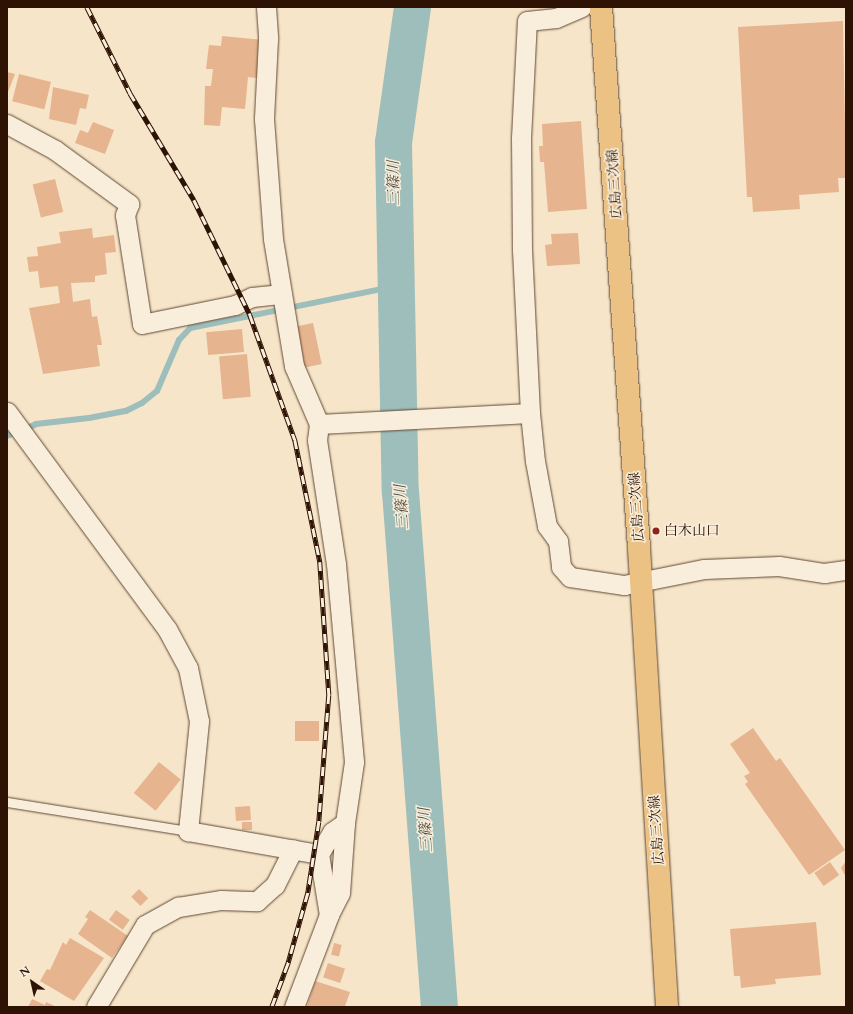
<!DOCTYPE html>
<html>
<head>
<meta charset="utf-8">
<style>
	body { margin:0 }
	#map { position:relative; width:853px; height:1014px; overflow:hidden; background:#f6e5c8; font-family:Cardo,"Noto Serif JP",serif }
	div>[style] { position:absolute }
	.stream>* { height:6px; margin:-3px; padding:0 3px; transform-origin:3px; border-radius:3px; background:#9dbeba }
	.river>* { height:37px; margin:-18.5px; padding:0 18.5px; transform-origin:18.5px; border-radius:18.5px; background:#9dbeba }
	.building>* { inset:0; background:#e6b48e; transform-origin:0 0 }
	.roads { filter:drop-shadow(0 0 1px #604734) drop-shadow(0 0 1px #604734) }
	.service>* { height:9px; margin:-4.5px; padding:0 4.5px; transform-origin:4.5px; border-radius:4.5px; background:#f9eedb }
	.minor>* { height:19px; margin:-9.5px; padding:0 9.5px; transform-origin:9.5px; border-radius:9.5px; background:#f9eedb }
	.primary>* { height:22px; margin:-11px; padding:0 11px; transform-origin:11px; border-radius:11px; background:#ebc284 }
	.rail>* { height:4.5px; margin-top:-2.25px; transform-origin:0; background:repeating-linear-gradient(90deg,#f9eedb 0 9px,#2e1203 0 18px); box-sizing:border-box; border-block:1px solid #2e1203 }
	.dots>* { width:11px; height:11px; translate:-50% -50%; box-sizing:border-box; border:2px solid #f9eedb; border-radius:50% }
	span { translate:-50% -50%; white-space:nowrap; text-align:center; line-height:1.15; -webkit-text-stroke:3px #f9eedb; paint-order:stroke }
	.street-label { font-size:14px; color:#2e1203 }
	.poi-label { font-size:14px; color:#2e1203 }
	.left { translate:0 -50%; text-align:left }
	.water-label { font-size:15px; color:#554e43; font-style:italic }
	.frame { position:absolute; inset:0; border:8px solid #2e1203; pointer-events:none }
	.north { position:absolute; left:12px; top:962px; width:40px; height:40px; -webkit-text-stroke:3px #f9eedb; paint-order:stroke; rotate:326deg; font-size:11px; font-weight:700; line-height:16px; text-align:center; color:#2e1203 }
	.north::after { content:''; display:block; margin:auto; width:14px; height:18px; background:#2e1203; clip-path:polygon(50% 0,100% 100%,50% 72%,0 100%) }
</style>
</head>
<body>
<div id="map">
	<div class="stream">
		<div style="left:7px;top:436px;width:31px;rotate:-22deg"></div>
		<div style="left:36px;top:424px;width:53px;rotate:-6.5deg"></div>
		<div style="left:89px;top:418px;width:38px;rotate:-11deg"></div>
		<div style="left:126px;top:411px;width:18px;rotate:-27deg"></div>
		<div style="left:142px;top:403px;width:19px;rotate:-39deg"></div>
		<div style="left:157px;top:391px;width:56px;rotate:-66.7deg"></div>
		<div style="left:179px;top:340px;width:16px;rotate:-47deg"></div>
		<div style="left:190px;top:328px;width:210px;rotate:-11.5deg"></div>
	</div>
	<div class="river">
		<div style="left:412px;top:7px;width:136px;rotate:98deg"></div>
		<div style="left:393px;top:142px;width:349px;rotate:88.9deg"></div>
		<div style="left:400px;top:491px;width:517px;rotate:85.68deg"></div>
	</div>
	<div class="building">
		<div style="clip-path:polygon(843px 21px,846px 178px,838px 178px,839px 192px,799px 195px,800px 209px,753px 212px,752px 197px,747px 197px,738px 27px)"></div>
		<div style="clip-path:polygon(222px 36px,264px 40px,257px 78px,248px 77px,245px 109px,222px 107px,220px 126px,204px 125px,205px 86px,211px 86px,213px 69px,206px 69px,209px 45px,221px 46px)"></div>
		<div style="clip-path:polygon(7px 72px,15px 74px,8px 92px,7px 92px)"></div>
		<div style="left:19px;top:74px;width:33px;height:28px;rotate:14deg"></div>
		<div style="clip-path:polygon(53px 87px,89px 95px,86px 109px,80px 108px,76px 125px,49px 119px)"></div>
		<div style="clip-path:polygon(581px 121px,587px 209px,548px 212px,544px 162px,540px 162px,539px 146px,543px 146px,542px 124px)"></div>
		<div style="clip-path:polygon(93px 122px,114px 130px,105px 154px,75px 143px,80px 130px,88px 133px)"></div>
		<div style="left:55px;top:179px;width:34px;height:23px;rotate:76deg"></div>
		<div style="clip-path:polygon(92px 228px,93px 238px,114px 235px,116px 252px,105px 253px,107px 274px,95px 276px,95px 282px,71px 283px,73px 302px,90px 299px,92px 317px,97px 316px,102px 345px,97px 345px,100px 366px,43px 374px,29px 308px,60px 303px,58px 286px,40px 288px,38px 271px,29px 272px,27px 257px,38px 256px,37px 247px,61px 243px,59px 232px)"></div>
		<div style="clip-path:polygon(578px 233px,580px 264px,547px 266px,545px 245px,552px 244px,551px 234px)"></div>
		<div style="left:313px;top:323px;width:42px;height:17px;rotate:78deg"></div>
		<div style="left:242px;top:329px;width:23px;height:36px;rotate:85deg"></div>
		<div style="left:247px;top:354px;width:43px;height:28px;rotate:85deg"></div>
		<div style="left:295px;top:721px;width:24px;height:20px"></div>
		<div style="clip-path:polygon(753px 728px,776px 761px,780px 758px,845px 850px,809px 875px,745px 784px,748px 782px,744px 776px,750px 773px,730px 744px)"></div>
		<div style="left:159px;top:762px;width:28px;height:40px;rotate:39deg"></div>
		<div style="left:250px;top:806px;width:14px;height:15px;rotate:86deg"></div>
		<div style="left:242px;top:822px;width:10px;height:8px"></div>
		<div style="clip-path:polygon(846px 861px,846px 877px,841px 868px)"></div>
		<div style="left:830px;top:862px;width:16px;height:19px;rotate:55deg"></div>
		<div style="left:139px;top:889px;width:13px;height:11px;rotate:45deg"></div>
		<div style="clip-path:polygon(90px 910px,128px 936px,112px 958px,78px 934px,88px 919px,85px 917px)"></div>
		<div style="left:116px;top:910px;width:17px;height:12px;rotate:36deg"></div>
		<div style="clip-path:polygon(816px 922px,821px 975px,775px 979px,776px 984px,741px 988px,740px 976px,734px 976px,730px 929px)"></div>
		<div style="clip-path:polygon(70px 938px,104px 958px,74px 1001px,40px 981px,47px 969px,50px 970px,63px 942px,66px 945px)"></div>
		<div style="left:334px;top:943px;width:8px;height:12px;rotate:14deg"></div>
		<div style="left:328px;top:963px;width:18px;height:15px;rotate:19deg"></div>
		<div style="clip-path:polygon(315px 981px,350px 992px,345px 1006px,348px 1007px,307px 1007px)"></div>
		<div style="clip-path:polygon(32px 999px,45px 1005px,46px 1002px,57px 1007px,28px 1007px)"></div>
	</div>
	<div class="roads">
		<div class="service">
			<div style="left:7px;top:802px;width:183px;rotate:9.1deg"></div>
		</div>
		<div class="minor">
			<div style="left:266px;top:7px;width:32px;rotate:86deg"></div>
			<div style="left:268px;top:39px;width:80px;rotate:92.9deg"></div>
			<div style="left:264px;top:119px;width:120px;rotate:85.7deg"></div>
			<div style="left:273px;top:239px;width:129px;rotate:80.6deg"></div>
			<div style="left:294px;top:366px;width:63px;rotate:66.7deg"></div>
			<div style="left:319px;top:424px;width:16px;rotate:97deg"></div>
			<div style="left:317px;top:440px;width:125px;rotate:81.3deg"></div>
			<div style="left:336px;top:564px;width:199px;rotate:84.8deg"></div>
			<div style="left:354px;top:762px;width:62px;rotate:98.4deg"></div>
			<div style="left:345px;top:823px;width:70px;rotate:94.1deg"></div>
			<div style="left:340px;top:893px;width:25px;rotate:117deg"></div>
			<div style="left:7px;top:124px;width:55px;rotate:28.4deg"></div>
			<div style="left:55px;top:150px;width:92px;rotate:36.1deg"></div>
			<div style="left:129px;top:204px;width:12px;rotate:110deg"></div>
			<div style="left:125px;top:215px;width:110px;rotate:81.1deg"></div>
			<div style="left:142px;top:324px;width:95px;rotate:-11.5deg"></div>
			<div style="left:235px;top:305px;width:19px;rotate:-25deg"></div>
			<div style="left:252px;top:297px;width:30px;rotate:-6deg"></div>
			<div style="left:7px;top:412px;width:270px;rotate:53.6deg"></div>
			<div style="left:167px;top:629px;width:44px;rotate:61.7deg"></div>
			<div style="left:188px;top:668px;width:54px;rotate:78.3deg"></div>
			<div style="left:199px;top:721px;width:111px;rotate:95.7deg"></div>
			<div style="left:188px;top:831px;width:133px;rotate:10deg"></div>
			<div style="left:530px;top:413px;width:163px;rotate:-92.8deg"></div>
			<div style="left:522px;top:250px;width:112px;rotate:-90.5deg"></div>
			<div style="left:521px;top:138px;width:117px;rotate:-87.1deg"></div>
			<div style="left:527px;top:21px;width:29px;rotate:-6deg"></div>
			<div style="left:556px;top:18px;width:28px;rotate:-23deg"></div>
			<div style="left:319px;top:424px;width:211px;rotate:-3deg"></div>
			<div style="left:530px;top:413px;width:48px;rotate:84.1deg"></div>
			<div style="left:535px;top:461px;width:66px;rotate:79.5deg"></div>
			<div style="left:547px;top:526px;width:19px;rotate:54deg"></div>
			<div style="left:558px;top:541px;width:26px;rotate:83deg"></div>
			<div style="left:561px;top:567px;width:13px;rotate:48deg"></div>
			<div style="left:570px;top:577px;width:55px;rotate:8.4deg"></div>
			<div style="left:624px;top:585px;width:82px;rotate:-11.3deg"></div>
			<div style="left:704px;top:569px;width:75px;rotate:-2.3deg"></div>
			<div style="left:779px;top:566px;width:46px;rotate:8.8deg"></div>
			<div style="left:824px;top:573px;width:22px;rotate:-8deg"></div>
			<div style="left:96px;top:1007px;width:96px;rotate:-59.1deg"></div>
			<div style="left:145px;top:925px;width:38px;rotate:-29deg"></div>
			<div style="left:178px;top:907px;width:44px;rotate:-9.2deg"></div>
			<div style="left:221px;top:900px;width:36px;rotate:2deg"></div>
			<div style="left:257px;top:901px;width:24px;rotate:-42deg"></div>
			<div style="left:275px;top:885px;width:40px;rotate:-63.4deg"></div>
			<div style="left:294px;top:1007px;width:98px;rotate:-69.2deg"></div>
			<div style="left:329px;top:915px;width:62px;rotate:-99.3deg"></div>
			<div style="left:319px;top:854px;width:26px;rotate:-59deg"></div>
			<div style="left:332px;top:832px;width:16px;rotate:-35deg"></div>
		</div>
		<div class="primary">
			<div style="left:601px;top:7px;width:542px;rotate:85.98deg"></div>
			<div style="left:639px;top:548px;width:460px;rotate:86.5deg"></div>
		</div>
	</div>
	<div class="rail">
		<div style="left:87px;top:7px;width:96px;rotate:63.4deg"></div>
		<div style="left:130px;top:93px;width:125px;rotate:59.1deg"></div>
		<div style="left:194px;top:200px;width:128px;rotate:64deg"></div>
		<div style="left:250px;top:315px;width:133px;rotate:70.2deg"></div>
		<div style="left:295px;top:440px;width:125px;rotate:78.4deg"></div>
		<div style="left:320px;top:562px;width:133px;rotate:86.1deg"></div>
		<div style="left:329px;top:695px;width:127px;rotate:94.5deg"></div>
		<div style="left:319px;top:822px;width:72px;rotate:98.8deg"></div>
		<div style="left:308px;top:893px;width:74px;rotate:105.7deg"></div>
		<div style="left:288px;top:964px;width:46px;rotate:110.4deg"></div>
	</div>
	<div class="dots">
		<div style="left:656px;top:531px;background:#8f2418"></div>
	</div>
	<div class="street-label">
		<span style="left:615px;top:184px;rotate:-94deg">広島三次線</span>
		<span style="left:637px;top:507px;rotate:-94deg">広島三次線</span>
		<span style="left:657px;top:830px;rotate:-94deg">広島三次線</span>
	</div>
	<div class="poi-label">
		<span class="left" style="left:664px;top:531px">白木山口</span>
	</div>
	<div class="water-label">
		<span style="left:394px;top:183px;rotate:-91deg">三篠川</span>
		<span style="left:402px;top:507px;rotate:-94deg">三篠川</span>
		<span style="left:426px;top:830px;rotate:-94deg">三篠川</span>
	</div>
	<div class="frame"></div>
	<div class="north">N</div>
</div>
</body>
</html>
